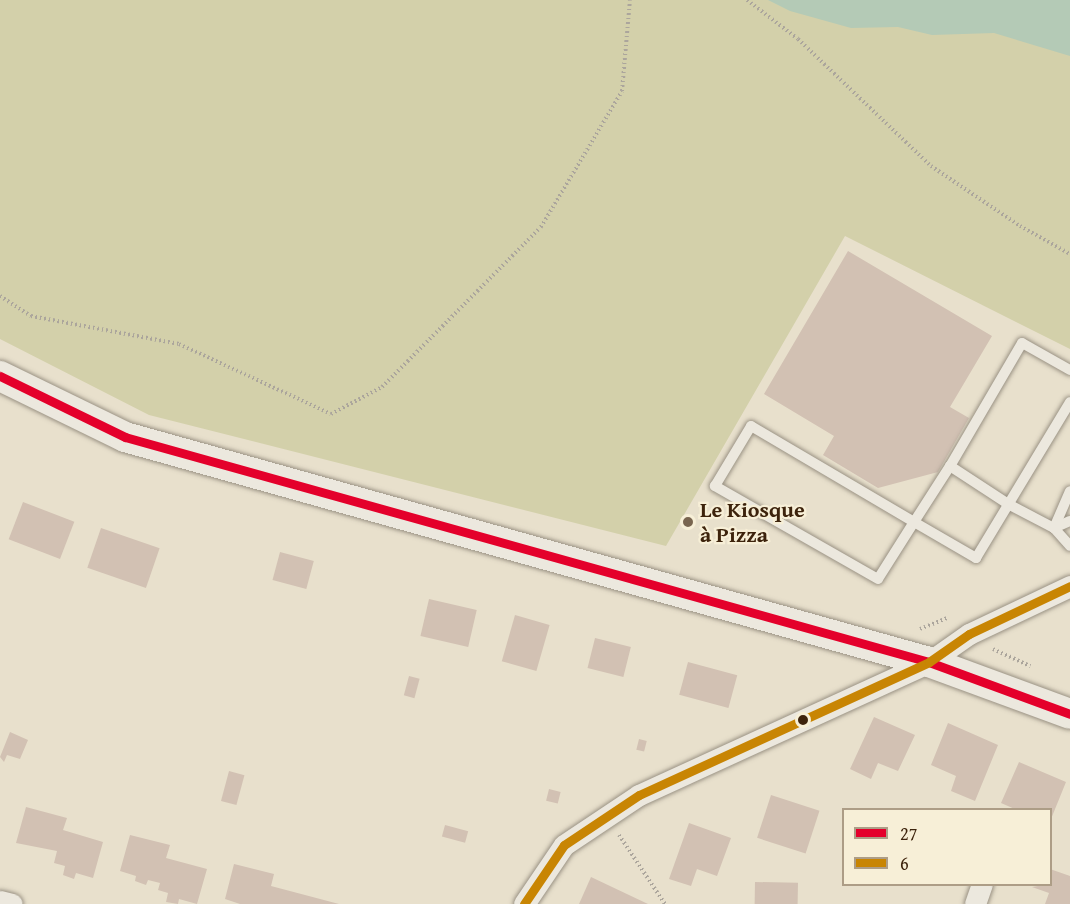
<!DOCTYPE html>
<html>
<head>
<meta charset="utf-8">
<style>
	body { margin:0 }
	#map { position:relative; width:1070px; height:904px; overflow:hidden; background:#e8e0cc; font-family:"Gentium Book Plus",serif }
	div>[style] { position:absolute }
	.green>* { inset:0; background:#d3d0aa }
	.water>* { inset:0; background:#b4cab6 }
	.building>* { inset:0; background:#d2c1b3; transform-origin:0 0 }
	.path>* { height:4px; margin-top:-2px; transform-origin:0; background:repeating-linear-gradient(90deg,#aba59c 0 1.5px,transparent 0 4.5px) }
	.roads { filter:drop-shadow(0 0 2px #9a9284) drop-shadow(0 0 2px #9a9284) }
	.lane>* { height:10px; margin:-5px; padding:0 5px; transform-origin:5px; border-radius:5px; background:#ece8de }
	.street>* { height:21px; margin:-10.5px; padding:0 10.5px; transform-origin:10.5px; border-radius:10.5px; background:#ece8de }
	.secondary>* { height:30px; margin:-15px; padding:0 15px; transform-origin:15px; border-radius:15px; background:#ece8de }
	.bus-1>* { height:9px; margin:-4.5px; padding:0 4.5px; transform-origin:4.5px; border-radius:4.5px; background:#e4002b }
	.bus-2>* { height:9px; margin:-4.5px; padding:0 4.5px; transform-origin:4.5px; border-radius:4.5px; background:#c88503 }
	.dots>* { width:16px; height:16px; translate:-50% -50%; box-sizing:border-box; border:3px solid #f7efd7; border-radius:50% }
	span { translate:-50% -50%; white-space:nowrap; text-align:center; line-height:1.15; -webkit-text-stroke:4.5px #f7efd7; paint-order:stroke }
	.poi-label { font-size:22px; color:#3d230c; font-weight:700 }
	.left { translate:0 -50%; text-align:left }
	.legend { position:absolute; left:842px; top:808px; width:210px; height:78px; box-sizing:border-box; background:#f7efd7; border:2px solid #ad9d86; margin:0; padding:8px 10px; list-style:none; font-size:18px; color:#3d230c }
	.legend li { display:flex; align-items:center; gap:12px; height:30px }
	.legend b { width:30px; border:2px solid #ad9d86 }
</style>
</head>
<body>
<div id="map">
	<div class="green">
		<div style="clip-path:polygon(0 0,1070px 0,1070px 349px,845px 236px,666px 546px,149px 415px,0 339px)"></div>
	</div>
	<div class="water">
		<div style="clip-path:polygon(768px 0,1070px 0,1070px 56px,994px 33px,932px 35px,898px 27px,851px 28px,790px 11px)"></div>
	</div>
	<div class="building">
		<div style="clip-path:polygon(848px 251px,992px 336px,950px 407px,969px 418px,938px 472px,878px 488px,823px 455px,834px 436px,764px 394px)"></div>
		<div style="left:23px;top:502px;width:55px;height:40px;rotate:21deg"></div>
		<div style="left:101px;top:528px;width:62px;height:42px;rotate:19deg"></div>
		<div style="left:280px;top:552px;width:35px;height:29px;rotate:15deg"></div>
		<div style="left:429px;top:599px;width:49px;height:38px;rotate:13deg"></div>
		<div style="left:515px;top:615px;width:36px;height:48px;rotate:16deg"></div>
		<div style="left:595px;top:638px;width:37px;height:31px;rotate:14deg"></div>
		<div style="left:688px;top:662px;width:51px;height:34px;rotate:15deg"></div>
		<div style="left:409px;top:676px;width:11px;height:20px;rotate:15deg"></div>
		<div style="clip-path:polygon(874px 717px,915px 735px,898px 771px,878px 763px,871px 779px,850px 769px)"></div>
		<div style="clip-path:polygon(948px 723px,998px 745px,975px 801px,951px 791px,956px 776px,931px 765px)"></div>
		<div style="clip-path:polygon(10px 732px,28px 740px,20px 759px,7px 755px,4px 762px,0 757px)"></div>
		<div style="left:639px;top:739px;width:8px;height:11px;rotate:14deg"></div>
		<div style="clip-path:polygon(1019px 762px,1066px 782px,1051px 819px,1050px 810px,1017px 810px,1001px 803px)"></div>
		<div style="left:229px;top:771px;width:16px;height:31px;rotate:15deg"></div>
		<div style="left:549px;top:789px;width:12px;height:12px;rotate:14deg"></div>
		<div style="left:771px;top:795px;width:51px;height:45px;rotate:18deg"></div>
		<div style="clip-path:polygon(26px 807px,67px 818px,63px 830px,103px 842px,93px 878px,76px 873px,74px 879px,63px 875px,65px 866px,54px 863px,57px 851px,16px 843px)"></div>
		<div style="clip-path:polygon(689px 823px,731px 838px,717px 876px,697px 869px,691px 886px,669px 879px)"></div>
		<div style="left:445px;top:825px;width:24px;height:12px;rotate:15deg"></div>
		<div style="clip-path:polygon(130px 835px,170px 845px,166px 858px,207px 869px,197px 904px,179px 899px,178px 904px,166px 902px,168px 893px,158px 890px,160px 883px,148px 880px,146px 885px,135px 881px,136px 876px,120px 871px)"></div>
		<div style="clip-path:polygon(234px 864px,274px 874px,271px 886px,339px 904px,240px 904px,225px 899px)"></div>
		<div style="clip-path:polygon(1050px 869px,1070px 876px,1070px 904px,1045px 904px,1049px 893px,1032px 887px,1050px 884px)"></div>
		<div style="clip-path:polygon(591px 877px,648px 904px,579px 904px)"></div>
		<div style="left:755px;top:882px;width:43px;height:22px;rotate:1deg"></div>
	</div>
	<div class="path">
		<div style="left:747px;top:0;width:64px;rotate:37.4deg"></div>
		<div style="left:798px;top:39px;width:184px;rotate:43.7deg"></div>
		<div style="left:931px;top:166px;width:107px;rotate:34deg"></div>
		<div style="left:1020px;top:226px;width:57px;rotate:29.2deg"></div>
		<div style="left:0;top:296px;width:37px;rotate:33deg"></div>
		<div style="left:31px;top:316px;width:151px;rotate:10.7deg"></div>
		<div style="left:179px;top:344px;width:167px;rotate:24.7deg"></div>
		<div style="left:331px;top:414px;width:58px;rotate:-27.9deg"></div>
		<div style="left:382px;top:387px;width:226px;rotate:-45.2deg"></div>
		<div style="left:541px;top:227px;width:158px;rotate:-59.2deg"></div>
		<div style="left:622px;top:91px;width:91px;rotate:-85deg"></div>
		<div style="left:920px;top:629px;width:29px;rotate:-22deg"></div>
		<div style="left:993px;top:649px;width:41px;rotate:24.7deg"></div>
		<div style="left:619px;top:835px;width:83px;rotate:56.3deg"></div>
	</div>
	<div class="roads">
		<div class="lane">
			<div style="left:1070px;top:370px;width:55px;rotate:-150.6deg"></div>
			<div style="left:1022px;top:343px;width:143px;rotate:120.3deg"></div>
			<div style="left:950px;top:466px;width:67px;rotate:122.7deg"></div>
			<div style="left:914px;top:522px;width:67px;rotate:122.3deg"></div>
			<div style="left:878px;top:579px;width:188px;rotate:-150.3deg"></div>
			<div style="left:715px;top:486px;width:70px;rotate:-59deg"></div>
			<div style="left:751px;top:426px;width:189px;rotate:30.5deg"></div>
			<div style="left:914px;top:522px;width:72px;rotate:30.1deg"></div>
			<div style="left:976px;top:558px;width:182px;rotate:-58.9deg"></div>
			<div style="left:950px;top:466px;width:69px;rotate:33.2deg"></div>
			<div style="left:1008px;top:504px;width:52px;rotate:27.6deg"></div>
			<div style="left:1054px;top:528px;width:24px;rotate:48deg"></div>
			<div style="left:1054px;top:528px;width:40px;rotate:-66.6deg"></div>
			<div style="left:1054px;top:528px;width:17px;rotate:-24deg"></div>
		</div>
		<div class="street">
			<div style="left:0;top:901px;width:12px;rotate:14deg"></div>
			<div style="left:524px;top:904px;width:71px;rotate:-55.9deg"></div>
			<div style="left:564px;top:845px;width:90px;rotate:-33.7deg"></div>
			<div style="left:639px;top:795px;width:319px;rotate:-24.6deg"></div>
			<div style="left:929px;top:662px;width:49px;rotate:-35deg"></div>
			<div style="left:969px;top:634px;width:112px;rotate:-25.4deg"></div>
			<div style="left:975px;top:904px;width:21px;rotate:-71deg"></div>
		</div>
		<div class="secondary">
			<div style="left:0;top:376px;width:139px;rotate:26deg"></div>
			<div style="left:125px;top:437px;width:835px;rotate:15.63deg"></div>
			<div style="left:929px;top:662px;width:150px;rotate:20.2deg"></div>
		</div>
	</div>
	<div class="bus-1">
		<div style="left:0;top:376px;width:139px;rotate:26deg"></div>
		<div style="left:125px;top:437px;width:835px;rotate:15.63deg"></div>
		<div style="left:929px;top:662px;width:150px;rotate:20.2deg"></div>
	</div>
	<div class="bus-2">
		<div style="left:524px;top:904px;width:71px;rotate:-55.9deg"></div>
		<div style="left:564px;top:845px;width:90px;rotate:-33.7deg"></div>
		<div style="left:639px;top:795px;width:319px;rotate:-24.6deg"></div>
		<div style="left:929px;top:662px;width:49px;rotate:-35deg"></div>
		<div style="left:969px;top:634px;width:112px;rotate:-25.4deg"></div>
	</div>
	<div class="dots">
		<div style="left:688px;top:522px;background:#79654f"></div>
		<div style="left:803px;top:720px;background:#3d230c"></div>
	</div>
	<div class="poi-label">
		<span class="left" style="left:700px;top:522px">Le Kiosque<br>à Pizza</span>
	</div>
	<ul class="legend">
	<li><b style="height:8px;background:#e4002b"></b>27</li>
	<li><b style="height:8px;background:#c88503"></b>6</li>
	</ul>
</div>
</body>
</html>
